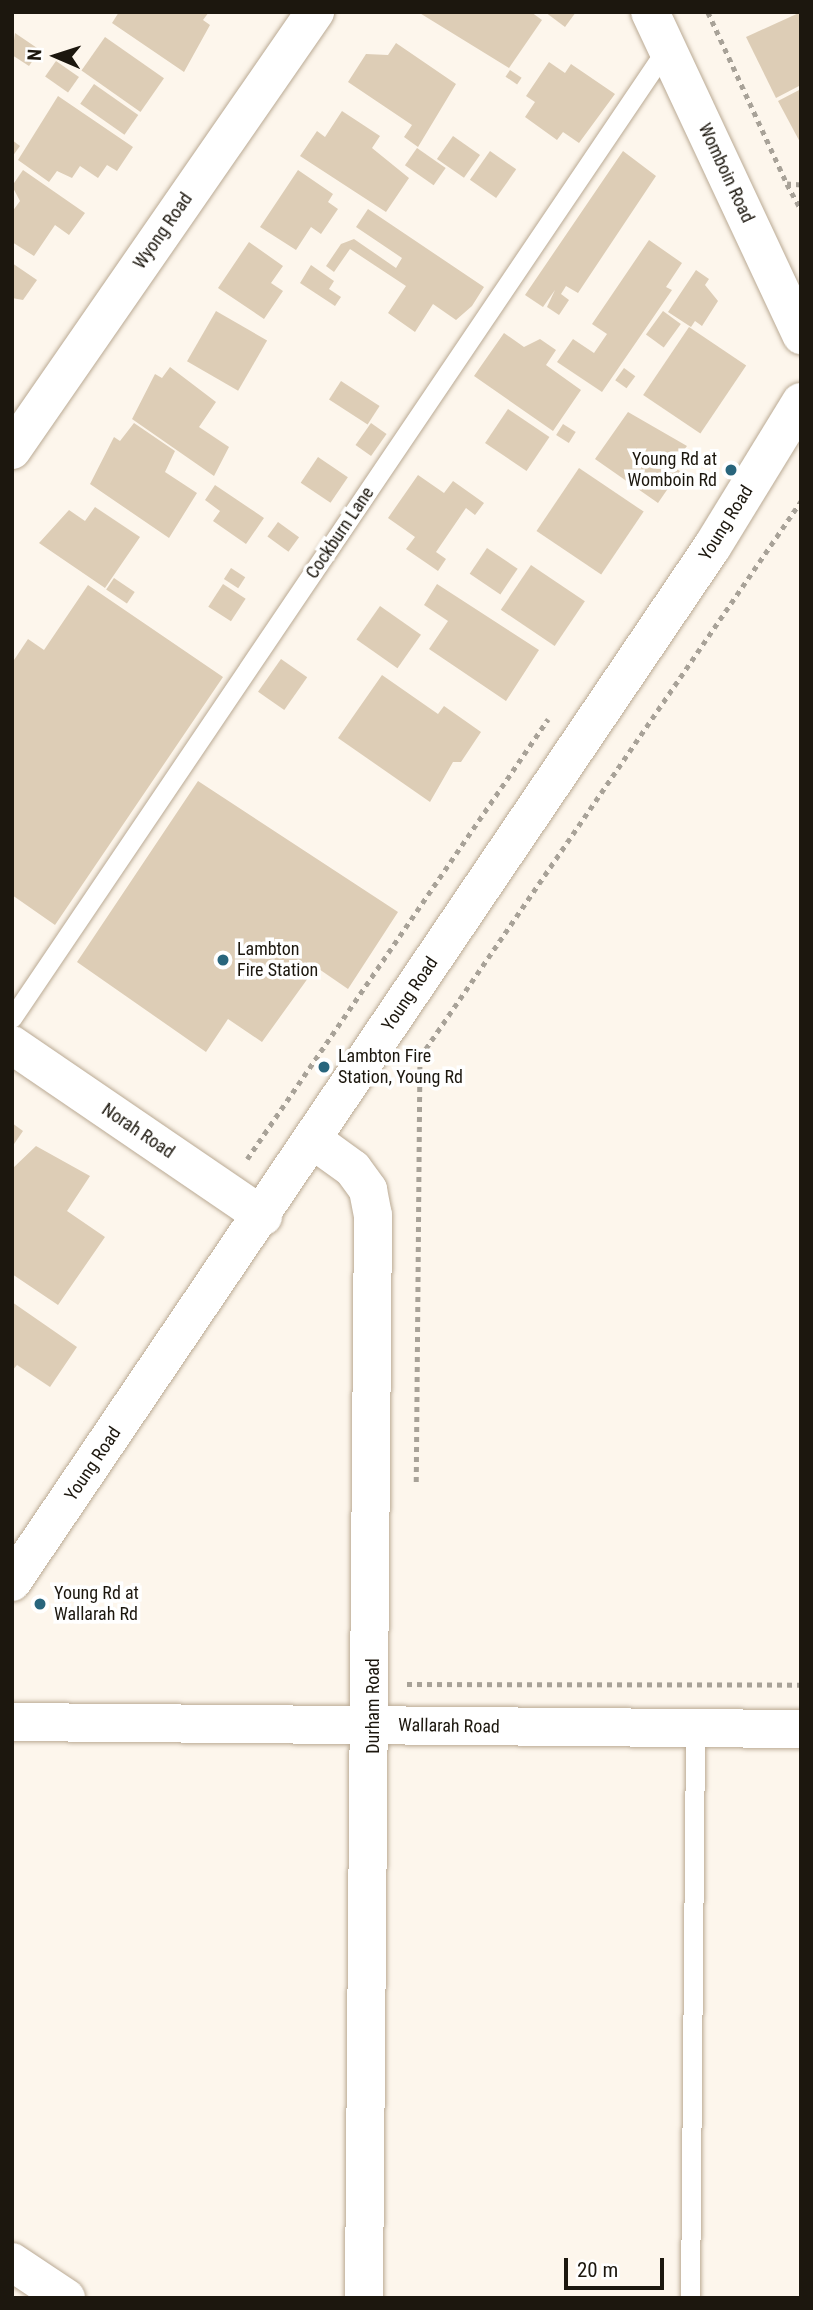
<!DOCTYPE html>
<html>
<head>
<meta charset="utf-8">
<style>
	body { margin:0 }
	#map { position:relative; width:813px; height:2310px; overflow:hidden; background:#fdf6ec; font-family:"Roboto Condensed",sans-serif }
	div>[style] { position:absolute }
	.building>* { inset:0; background:#ddcdb6; transform-origin:0 0 }
	.path>* { height:4.5px; margin-top:-2.25px; transform-origin:0; background:repeating-linear-gradient(90deg,#a8a298 0 5px,transparent 0 10px) }
	.roads { filter:drop-shadow(0 0 2px #baaa94) drop-shadow(0 0 2px #baaa94) }
	.lane>* { height:19px; margin:-9.5px; padding:0 9.5px; transform-origin:9.5px; border-radius:9.5px; background:#fff }
	.street>* { height:38px; margin:-19px; padding:0 19px; transform-origin:19px; border-radius:19px; background:#fff }
	.secondary>* { height:38px; margin:-19px; padding:0 19px; transform-origin:19px; border-radius:19px; background:#fff }
	.dots>* { width:19px; height:19px; translate:-50% -50%; box-sizing:border-box; border:4px solid #fff; border-radius:50% }
	span { translate:-50% -50%; white-space:nowrap; text-align:center; line-height:1.15; -webkit-text-stroke:7px #fff; paint-order:stroke }
	.street-label { font-size:18px; color:#1c170e }
	.poi-label { font-size:18px; color:#1c170e }
	.right { translate:-100% -50%; text-align:right }
	.left { translate:0 -50%; text-align:left }
	.frame { position:absolute; inset:0; border:14px solid #1c170e; pointer-events:none }
	.north { position:absolute; left:21px; top:21px; width:70px; height:70px; -webkit-text-stroke:5px #fff; paint-order:stroke; rotate:273deg; font-size:19px; font-weight:700; line-height:28px; text-align:center; color:#1c170e }
	.north::after { content:''; display:block; margin:auto; width:24px; height:32px; background:#1c170e; clip-path:polygon(50% 0,100% 100%,50% 72%,0 100%) }
	.scale { position:absolute; left:564px; top:2258px; width:100px; height:32px; box-sizing:border-box; border:4px solid #1c170e; border-top:0; padding-left:9px; font-size:21px; line-height:24px; white-space:nowrap; color:#1c170e; -webkit-text-stroke:5px #fff; paint-order:stroke }
</style>
</head>
<body>
<div id="map">
	<div class="building">
		<div style="clip-path:polygon(119px 12px,209px 12px,203px 20px,210px 25px,184px 72px,112px 23px)"></div>
		<div style="clip-path:polygon(418px 12px,531px 12px,542px 20px,509px 68px)"></div>
		<div style="clip-path:polygon(545px 12px,576px 12px,565px 27px)"></div>
		<div style="clip-path:polygon(801px 12px,801px 85px,776px 98px,746px 37px)"></div>
		<div style="clip-path:polygon(15px 33px,40px 50px,29px 66px,12px 55px)"></div>
		<div style="left:105px;top:37px;width:72px;height:41px;rotate:35deg"></div>
		<div style="clip-path:polygon(396px 43px,456px 84px,418px 147px,404px 137px,412px 125px,348px 82px,366px 54px,388px 55px)"></div>
		<div style="left:56px;top:61px;width:28px;height:19px;rotate:35deg"></div>
		<div style="clip-path:polygon(549px 62px,565px 73px,571px 64px,615px 94px,579px 143px,563px 132px,557px 140px,525px 117px,535px 102px,526px 96px)"></div>
		<div style="left:510px;top:70px;width:14px;height:8px;rotate:34deg"></div>
		<div style="left:94px;top:84px;width:54px;height:24px;rotate:35deg"></div>
		<div style="clip-path:polygon(801px 89px,801px 144px,778px 101px)"></div>
		<div style="clip-path:polygon(58px 96px,133px 147px,117px 171px,107px 165px,98px 178px,80px 166px,72px 178px,57px 171px,49px 182px,18px 160px)"></div>
		<div style="clip-path:polygon(342px 111px,380px 136px,372px 148px,409px 178px,386px 212px,300px 156px,317px 131px,325px 137px)"></div>
		<div style="left:453px;top:136px;width:33px;height:28px;rotate:35deg"></div>
		<div style="clip-path:polygon(12px 140px,20px 146px,12px 157px)"></div>
		<div style="left:417px;top:148px;width:35px;height:21px;rotate:35deg"></div>
		<div style="left:490px;top:151px;width:32px;height:35px;rotate:35deg"></div>
		<div style="clip-path:polygon(623px 151px,656px 176px,578px 293px,566px 286px,561px 294px,569px 300px,559px 315px,547px 307px,555px 290px,543px 307px,525px 295px)"></div>
		<div style="clip-path:polygon(23px 170px,85px 213px,69px 235px,55px 225px,34px 256px,12px 242px,12px 212px,20px 201px,12px 186px)"></div>
		<div style="clip-path:polygon(298px 170px,333px 194px,328px 202px,338px 209px,321px 234px,311px 227px,296px 250px,260px 227px)"></div>
		<div style="clip-path:polygon(368px 209px,484px 287px,472px 306px,456px 320px,433px 304px,415px 332px,388px 313px,406px 286px,350px 249px,334px 272px,326px 266px,341px 244px,354px 239px,396px 268px,402px 258px,356px 227px)"></div>
		<div style="clip-path:polygon(649px 240px,682px 263px,666px 287px,672px 290px,602px 392px,557px 362px,573px 339px,594px 353px,607px 334px,592px 324px)"></div>
		<div style="clip-path:polygon(249px 242px,283px 266px,271px 283px,283px 291px,264px 319px,218px 288px)"></div>
		<div style="clip-path:polygon(12px 263px,37px 280px,23px 300px,12px 298px)"></div>
		<div style="clip-path:polygon(311px 265px,334px 281px,329px 289px,341px 297px,335px 306px,300px 283px)"></div>
		<div style="clip-path:polygon(696px 270px,709px 279px,705px 285px,718px 301px,702px 326px,695px 321px,691px 327px,668px 312px)"></div>
		<div style="left:216px;top:311px;width:59px;height:58px;rotate:30deg"></div>
		<div style="left:663px;top:311px;width:22px;height:29px;rotate:36deg"></div>
		<div style="left:689px;top:327px;width:69px;height:82px;rotate:34deg"></div>
		<div style="clip-path:polygon(504px 333px,524px 347px,540px 339px,556px 350px,546px 365px,581px 390px,553px 431px,474px 376px)"></div>
		<div style="clip-path:polygon(170px 367px,216px 402px,199px 427px,229px 447px,214px 476px,132px 419px,155px 374px,162px 378px)"></div>
		<div style="left:624px;top:368px;width:14px;height:15px;rotate:36deg"></div>
		<div style="left:341px;top:381px;width:46px;height:22px;rotate:33deg"></div>
		<div style="left:508px;top:409px;width:50px;height:41px;rotate:34deg"></div>
		<div style="clip-path:polygon(628px 412px,687px 446px,672px 466px,680px 471px,658px 503px,595px 459px)"></div>
		<div style="clip-path:polygon(134px 423px,175px 451px,165px 472px,197px 493px,169px 538px,90px 484px,114px 437px,120px 441px)"></div>
		<div style="left:371px;top:423px;width:19px;height:27px;rotate:35deg"></div>
		<div style="left:563px;top:424px;width:15px;height:13px;rotate:32deg"></div>
		<div style="left:318px;top:457px;width:36px;height:31px;rotate:34deg"></div>
		<div style="left:579px;top:468px;width:78px;height:76px;rotate:34deg"></div>
		<div style="clip-path:polygon(418px 475px,444px 493px,453px 481px,484px 503px,475px 515px,466px 508px,436px 552px,446px 559px,438px 571px,406px 549px,415px 537px,388px 518px)"></div>
		<div style="clip-path:polygon(215px 485px,264px 518px,246px 544px,213px 521px,220px 511px,205px 500px)"></div>
		<div style="clip-path:polygon(95px 507px,140px 537px,105px 588px,39px 543px,69px 510px,85px 521px)"></div>
		<div style="left:278px;top:522px;width:26px;height:18px;rotate:36deg"></div>
		<div style="left:487px;top:548px;width:37px;height:31px;rotate:34deg"></div>
		<div style="left:531px;top:565px;width:65px;height:54px;rotate:34deg"></div>
		<div style="left:231px;top:568px;width:17px;height:13px;rotate:33deg"></div>
		<div style="left:114px;top:578px;width:25px;height:14px;rotate:34deg"></div>
		<div style="left:223px;top:584px;width:27px;height:27px;rotate:33deg"></div>
		<div style="clip-path:polygon(437px 584px,539px 650px,506px 701px,429px 649px,448px 621px,424px 605px)"></div>
		<div style="clip-path:polygon(88px 585px,223px 677px,55px 925px,12px 895px,12px 663px,28px 639px,44px 650px)"></div>
		<div style="left:380px;top:606px;width:50px;height:41px;rotate:35deg"></div>
		<div style="left:281px;top:659px;width:32px;height:40px;rotate:35deg"></div>
		<div style="clip-path:polygon(382px 675px,438px 714px,444px 706px,481px 732px,461px 762px,453px 762px,430px 802px,338px 738px)"></div>
		<div style="clip-path:polygon(198px 781px,398px 912px,348px 989px,316px 967px,262px 1042px,228px 1019px,206px 1052px,77px 962px)"></div>
		<div style="clip-path:polygon(12px 1123px,23px 1131px,12px 1147px)"></div>
		<div style="clip-path:polygon(36px 1146px,90px 1176px,67px 1211px,105px 1237px,58px 1305px,12px 1274px,12px 1169px)"></div>
		<div style="clip-path:polygon(12px 1302px,77px 1347px,50px 1387px,17px 1365px,12px 1371px)"></div>
	</div>
	<div class="path">
		<div style="left:708px;top:12px;width:189px;rotate:65.3deg"></div>
		<div style="left:801px;top:185px;width:14px;rotate:-176deg"></div>
		<div style="left:787px;top:184px;width:29px;rotate:61deg"></div>
		<div style="left:247px;top:1159px;width:533px;rotate:-55.62deg"></div>
		<div style="left:416px;top:1482px;width:425px;rotate:-89.5deg"></div>
		<div style="left:420px;top:1057px;width:674px;rotate:-55.58deg"></div>
		<div style="left:407px;top:1684px;width:394px;rotate:0.1deg"></div>
	</div>
	<div class="roads">
		<div class="lane">
			<div style="left:12px;top:1018px;width:1170px;rotate:-55.97deg"></div>
			<div style="left:690px;top:2298px;width:567px;rotate:-89.49deg"></div>
		</div>
		<div class="street">
			<div style="left:650px;top:12px;width:357px;rotate:64.9deg"></div>
			<div style="left:12px;top:450px;width:533px;rotate:-55.33deg"></div>
			<div style="left:12px;top:1045px;width:304px;rotate:34.3deg"></div>
			<div style="left:313px;top:1140px;width:49px;rotate:35.9deg"></div>
			<div style="left:353px;top:1169px;width:26px;rotate:54deg"></div>
			<div style="left:368px;top:1190px;width:25px;rotate:79deg"></div>
			<div style="left:373px;top:1215px;width:1083px;rotate:90.48deg"></div>
			<div style="left:12px;top:1722px;width:789px;rotate:0.51deg"></div>
			<div style="left:12px;top:2262px;width:65px;rotate:33.7deg"></div>
		</div>
		<div class="secondary">
			<div style="left:12px;top:1582px;width:1249px;rotate:-55.93deg"></div>
			<div style="left:712px;top:547px;width:170px;rotate:-58.5deg"></div>
		</div>
	</div>
	<div class="dots">
		<div style="left:731px;top:470px;background:#28657c"></div>
		<div style="left:223px;top:960px;background:#28657c"></div>
		<div style="left:324px;top:1067px;background:#28657c"></div>
		<div style="left:40px;top:1604px;background:#28657c"></div>
	</div>
	<div class="street-label">
		<span style="left:726px;top:173px;rotate:65deg">Womboin Road</span>
		<span style="left:163px;top:231px;rotate:-55deg">Wyong Road</span>
		<span style="left:726px;top:523px;rotate:-58deg">Young Road</span>
		<span style="left:340px;top:533px;rotate:-56deg">Cockburn Lane</span>
		<span style="left:410px;top:994px;rotate:-56deg">Young Road</span>
		<span style="left:138px;top:1131px;rotate:34deg">Norah Road</span>
		<span style="left:93px;top:1464px;rotate:-56deg">Young Road</span>
		<span style="left:373px;top:1706px;rotate:-90deg">Durham Road</span>
		<span style="left:449px;top:1726px;rotate:1deg">Wallarah Road</span>
	</div>
	<div class="poi-label">
		<span class="right" style="left:717px;top:470px">Young Rd at<br>Womboin Rd</span>
		<span class="left" style="left:237px;top:960px">Lambton<br>Fire Station</span>
		<span class="left" style="left:338px;top:1067px">Lambton Fire<br>Station, Young Rd</span>
		<span class="left" style="left:54px;top:1604px">Young Rd at<br>Wallarah Rd</span>
	</div>
	<div class="frame"></div>
	<div class="north">N</div>
	<div class="scale">20 m</div>
</div>
</body>
</html>
